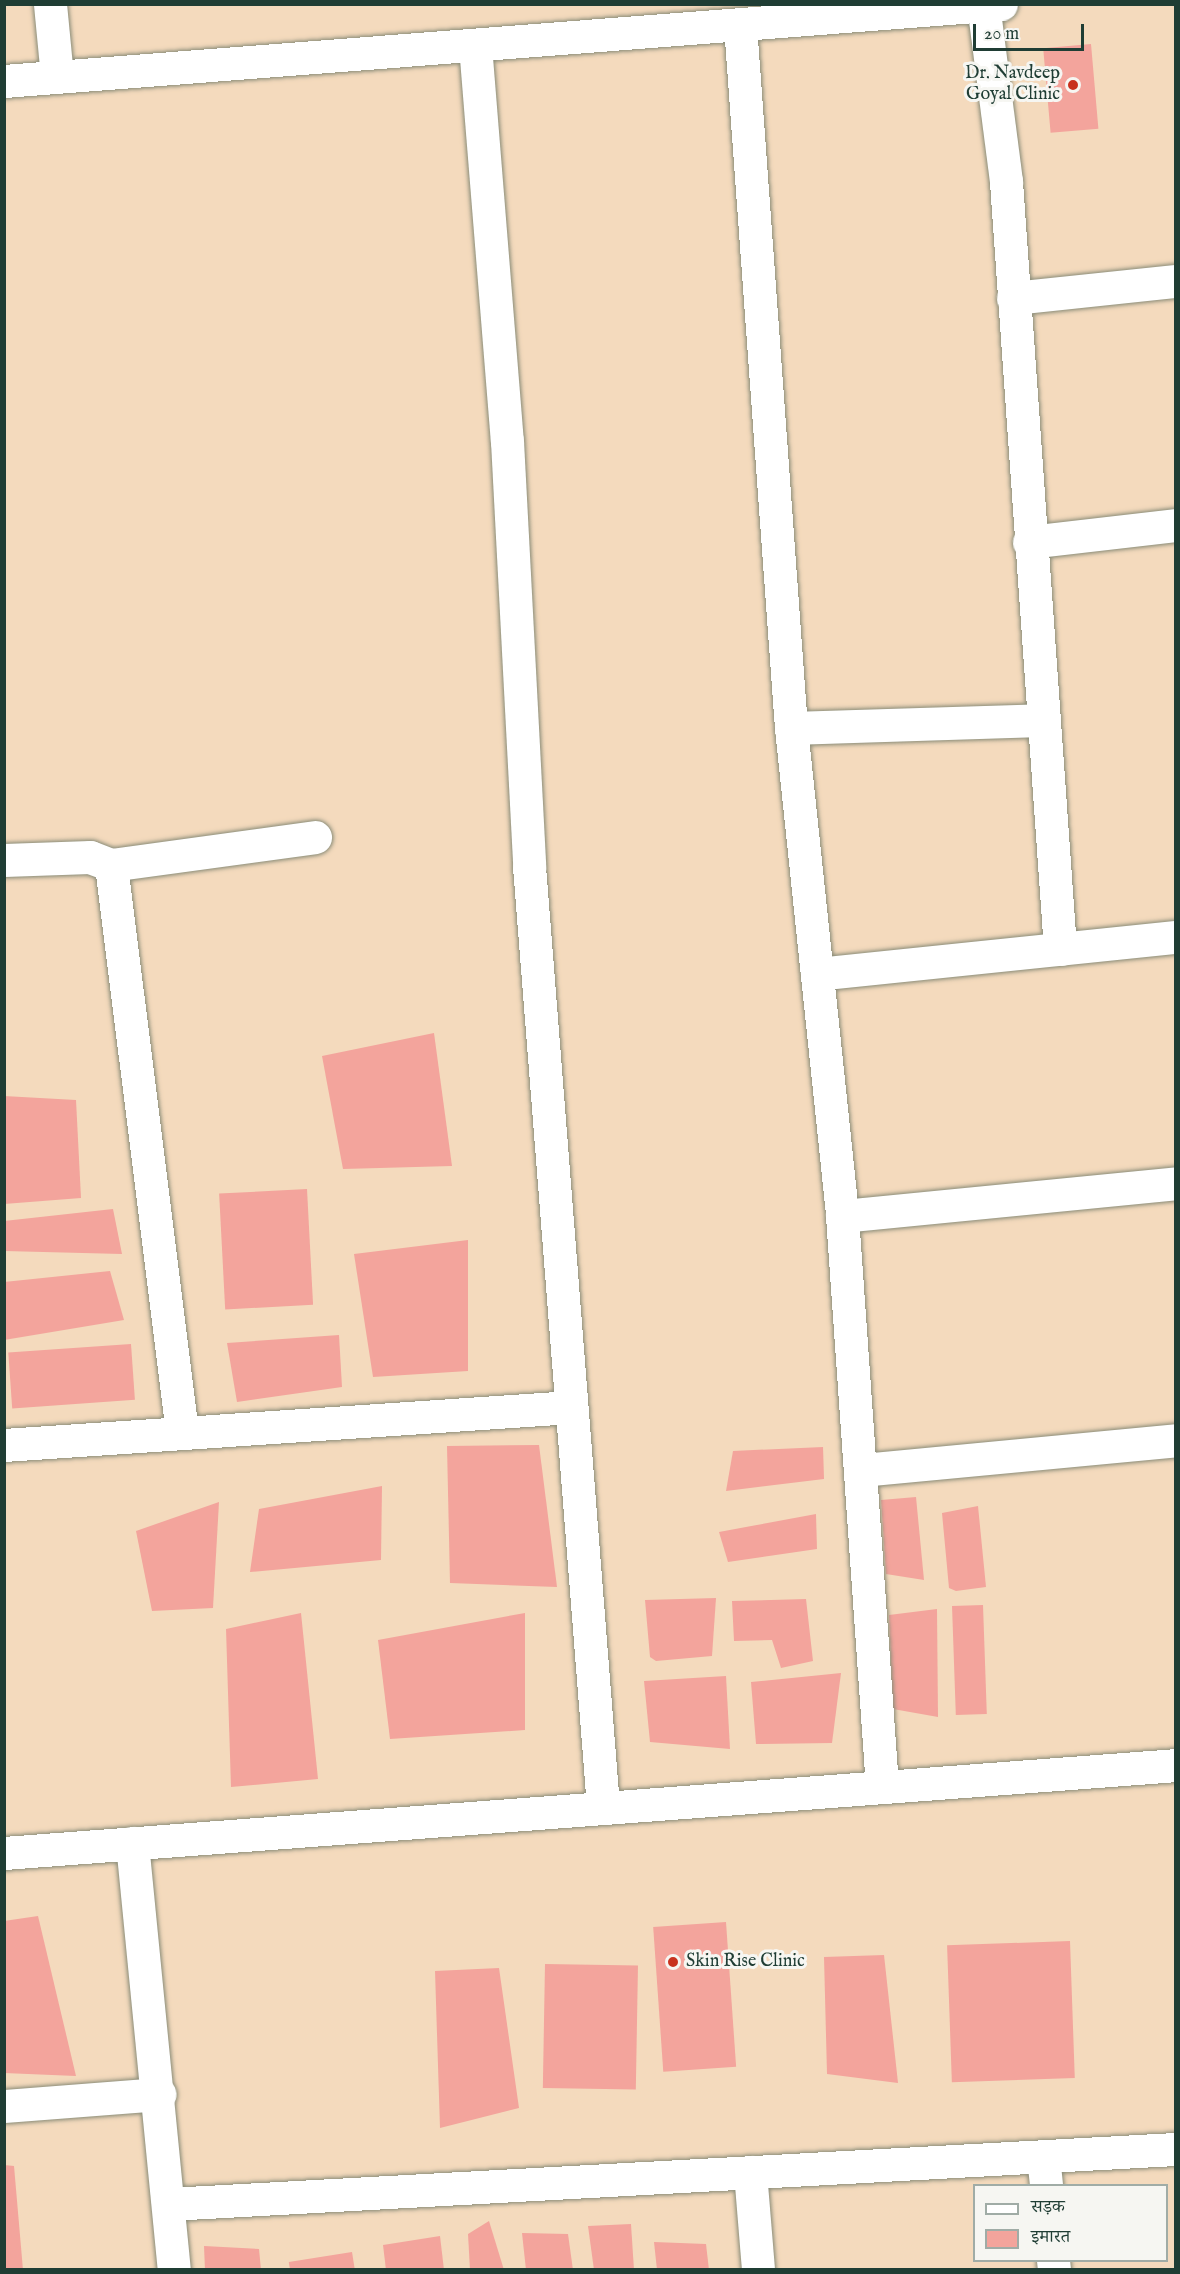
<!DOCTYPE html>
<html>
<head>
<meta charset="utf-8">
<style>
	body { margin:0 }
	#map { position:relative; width:1180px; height:2274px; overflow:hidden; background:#f4dabd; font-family:"IM FELL English","Noto Serif Devanagari",serif }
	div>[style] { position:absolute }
	.building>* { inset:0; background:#f3a49c; transform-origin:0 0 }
	.roads { filter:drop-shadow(0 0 2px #8a8c78) drop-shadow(0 0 2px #8a8c78) }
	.minor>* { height:33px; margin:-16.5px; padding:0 16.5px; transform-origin:16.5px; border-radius:16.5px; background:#fff }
	.dots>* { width:16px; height:16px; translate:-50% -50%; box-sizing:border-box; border:3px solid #f6f6f2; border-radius:50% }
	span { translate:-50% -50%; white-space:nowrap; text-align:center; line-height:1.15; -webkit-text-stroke:6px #f6f6f2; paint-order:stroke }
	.poi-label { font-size:18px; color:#1f3d34 }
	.right { translate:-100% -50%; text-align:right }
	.left { translate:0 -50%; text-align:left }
	.frame { position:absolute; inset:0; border:6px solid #1f3d34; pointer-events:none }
	.legend { position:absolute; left:973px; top:2184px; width:195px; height:78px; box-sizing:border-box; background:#f6f6f2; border:2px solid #a0aca6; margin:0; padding:8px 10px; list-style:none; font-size:18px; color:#1f3d34 }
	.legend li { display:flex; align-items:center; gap:12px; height:30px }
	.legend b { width:30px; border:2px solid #a0aca6 }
	.scale { position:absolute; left:973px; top:24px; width:111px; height:27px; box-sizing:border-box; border:3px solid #1f3d34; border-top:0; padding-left:8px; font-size:18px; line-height:21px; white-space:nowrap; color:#1f3d34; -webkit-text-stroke:4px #f6f6f2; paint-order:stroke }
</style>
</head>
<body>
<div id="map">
	<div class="building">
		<div style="left:1091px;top:44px;width:85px;height:48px;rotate:85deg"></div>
		<div style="clip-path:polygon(434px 1033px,452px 1166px,343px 1169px,322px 1056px)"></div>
		<div style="clip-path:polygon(4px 1096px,76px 1100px,81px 1198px,4px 1204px)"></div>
		<div style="left:307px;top:1189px;width:116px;height:88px;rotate:87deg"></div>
		<div style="clip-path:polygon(113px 1209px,122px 1254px,4px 1251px,4px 1221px)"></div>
		<div style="clip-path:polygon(468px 1240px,468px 1371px,373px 1377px,354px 1254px)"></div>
		<div style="clip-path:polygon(110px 1271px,124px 1320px,4px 1340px,4px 1282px)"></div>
		<div style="clip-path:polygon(339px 1335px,342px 1387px,237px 1402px,227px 1343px)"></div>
		<div style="left:131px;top:1344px;width:56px;height:123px;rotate:86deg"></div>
		<div style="clip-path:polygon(539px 1445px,557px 1587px,450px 1583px,447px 1446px)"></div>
		<div style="clip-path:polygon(823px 1447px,824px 1479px,726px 1491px,733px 1451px)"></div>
		<div style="clip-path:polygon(382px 1486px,381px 1560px,250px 1572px,259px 1509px)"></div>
		<div style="clip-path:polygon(916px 1497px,924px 1580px,886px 1574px,881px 1500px)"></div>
		<div style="clip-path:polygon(219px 1502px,213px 1608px,152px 1611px,136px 1531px)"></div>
		<div style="clip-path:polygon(978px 1506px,986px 1587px,956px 1591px,949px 1588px,942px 1513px)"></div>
		<div style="clip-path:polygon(816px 1514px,817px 1549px,728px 1562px,719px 1532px)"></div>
		<div style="clip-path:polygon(716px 1598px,712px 1656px,656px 1661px,650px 1657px,645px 1600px)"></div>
		<div style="clip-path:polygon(806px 1599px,813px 1661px,781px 1668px,772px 1640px,734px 1641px,732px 1601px)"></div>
		<div style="left:983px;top:1605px;width:109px;height:31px;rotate:88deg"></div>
		<div style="clip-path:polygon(937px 1609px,938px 1717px,893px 1709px,889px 1615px)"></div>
		<div style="clip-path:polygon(301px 1613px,318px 1779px,231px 1787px,226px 1629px)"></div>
		<div style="clip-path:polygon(525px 1613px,525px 1730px,390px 1739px,378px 1640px)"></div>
		<div style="clip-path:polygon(841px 1673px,832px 1743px,756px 1744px,751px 1682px)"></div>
		<div style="clip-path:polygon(726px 1676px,730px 1749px,650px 1742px,644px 1681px)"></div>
		<div style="clip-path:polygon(38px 1916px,76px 2076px,4px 2073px,4px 1921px)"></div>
		<div style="left:726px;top:1922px;width:145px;height:73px;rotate:86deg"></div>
		<div style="left:1070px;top:1941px;width:137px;height:123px;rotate:88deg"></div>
		<div style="clip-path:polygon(884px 1955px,898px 2083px,827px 2074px,824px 1957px)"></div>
		<div style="left:545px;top:1964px;width:93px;height:124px;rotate:1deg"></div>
		<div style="clip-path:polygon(499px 1968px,519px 2108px,440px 2128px,435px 1971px)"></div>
		<div style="clip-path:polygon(4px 2165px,14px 2166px,23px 2270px,4px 2270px)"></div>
		<div style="clip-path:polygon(489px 2221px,504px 2270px,470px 2270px,468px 2234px)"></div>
		<div style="clip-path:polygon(631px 2224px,634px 2270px,594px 2270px,588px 2226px)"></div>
		<div style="clip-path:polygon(522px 2233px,568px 2234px,573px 2270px,526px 2270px)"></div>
		<div style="clip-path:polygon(440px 2236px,444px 2270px,386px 2270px,383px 2245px)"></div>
		<div style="clip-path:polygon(654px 2242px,706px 2244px,709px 2270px,657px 2270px)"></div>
		<div style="clip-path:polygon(204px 2246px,259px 2249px,261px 2270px,205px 2270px)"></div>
		<div style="left:352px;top:2252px;width:18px;height:64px;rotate:81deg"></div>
	</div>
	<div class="roads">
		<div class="minor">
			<div style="left:50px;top:4px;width:73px;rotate:84.5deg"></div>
			<div style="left:983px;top:4px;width:179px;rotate:82.6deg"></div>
			<div style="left:1006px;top:182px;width:769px;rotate:85.97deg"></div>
			<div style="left:740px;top:25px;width:705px;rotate:85.85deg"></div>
			<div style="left:791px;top:728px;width:491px;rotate:84deg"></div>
			<div style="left:842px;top:1216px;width:572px;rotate:85.99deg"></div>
			<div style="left:475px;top:45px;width:397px;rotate:85.4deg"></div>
			<div style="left:507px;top:441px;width:426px;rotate:87deg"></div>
			<div style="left:529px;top:866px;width:944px;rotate:85.5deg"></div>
			<div style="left:4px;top:81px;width:1000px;rotate:-4.42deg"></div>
			<div style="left:1013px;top:298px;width:164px;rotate:-6deg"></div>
			<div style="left:1029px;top:542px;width:148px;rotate:-6.6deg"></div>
			<div style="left:791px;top:728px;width:250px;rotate:-1.8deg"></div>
			<div style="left:4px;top:860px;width:86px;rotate:-2deg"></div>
			<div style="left:90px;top:857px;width:22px;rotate:21deg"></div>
			<div style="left:111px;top:865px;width:206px;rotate:-7.8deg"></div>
			<div style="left:111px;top:865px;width:572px;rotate:82.87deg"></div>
			<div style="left:817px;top:974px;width:361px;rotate:-5.9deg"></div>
			<div style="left:842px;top:1216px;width:336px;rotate:-5.6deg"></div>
			<div style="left:4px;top:1445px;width:568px;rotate:-3.83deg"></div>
			<div style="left:861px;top:1470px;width:316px;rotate:-5.4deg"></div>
			<div style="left:132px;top:1843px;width:429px;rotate:84.4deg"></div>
			<div style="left:4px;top:1853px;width:1175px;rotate:-4.29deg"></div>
			<div style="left:4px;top:2106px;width:156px;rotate:-4.4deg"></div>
			<div style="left:1043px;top:2156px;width:30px;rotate:84deg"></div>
			<div style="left:750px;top:2172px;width:98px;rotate:85.3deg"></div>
			<div style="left:169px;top:2204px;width:1009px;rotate:-3.13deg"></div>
			<div style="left:1053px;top:2260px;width:10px;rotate:84deg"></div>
		</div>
	</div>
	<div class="dots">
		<div style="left:1073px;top:85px;background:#c8321e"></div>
		<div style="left:673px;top:1962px;background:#c8321e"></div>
	</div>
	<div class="poi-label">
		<span class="right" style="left:1060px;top:85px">Dr. Navdeep<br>Goyal Clinic</span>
		<span class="left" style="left:686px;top:1962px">Skin Rise Clinic</span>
	</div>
	<div class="frame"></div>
	<ul class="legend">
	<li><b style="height:8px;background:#fff"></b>सड़क</li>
	<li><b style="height:16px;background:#f3a49c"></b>इमारत</li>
	</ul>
	<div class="scale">20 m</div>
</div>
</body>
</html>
